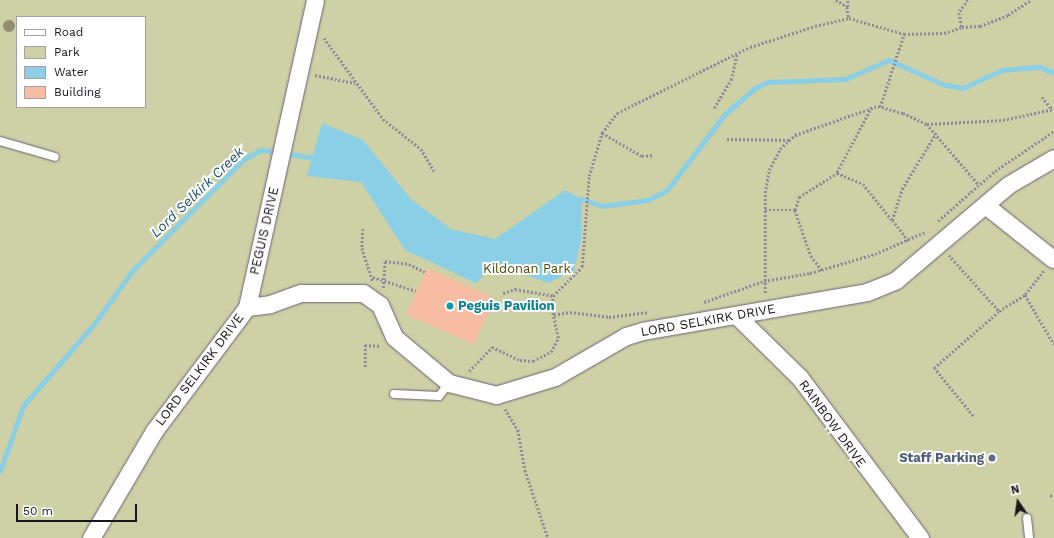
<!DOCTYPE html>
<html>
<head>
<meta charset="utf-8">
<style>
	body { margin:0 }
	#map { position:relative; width:1054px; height:538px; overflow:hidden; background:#ecdcf6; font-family:"Work Sans",sans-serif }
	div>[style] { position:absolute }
	.green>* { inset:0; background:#cdd1a5 }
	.water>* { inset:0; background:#8bcfe7 }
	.stream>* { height:5px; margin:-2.5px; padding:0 2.5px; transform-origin:2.5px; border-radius:2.5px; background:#8bcfe7 }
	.building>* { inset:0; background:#f7bda2; transform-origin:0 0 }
	.path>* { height:2.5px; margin-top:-1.25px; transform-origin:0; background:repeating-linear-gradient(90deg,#93889b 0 2px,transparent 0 4px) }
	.roads { filter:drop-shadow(0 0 1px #6d5f75) drop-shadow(0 0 1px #6d5f75) }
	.lane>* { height:8px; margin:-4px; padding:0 4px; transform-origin:4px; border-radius:4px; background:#fff }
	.street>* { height:17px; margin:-8.5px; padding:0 8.5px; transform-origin:8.5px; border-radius:8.5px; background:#fff }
	.trees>* { width:12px; height:12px; margin:-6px; border-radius:50%; background:#938d74 }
	.dots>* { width:11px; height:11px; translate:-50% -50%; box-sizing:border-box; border:2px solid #fff; border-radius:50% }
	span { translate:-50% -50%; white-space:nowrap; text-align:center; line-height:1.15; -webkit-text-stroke:4px #fff; paint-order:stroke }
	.street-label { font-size:13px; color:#1a151d }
	.park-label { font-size:13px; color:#4b4d09 }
	.culture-label { font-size:13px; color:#0d838f; font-weight:700 }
	.left { translate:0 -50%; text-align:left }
	.service-label { font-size:13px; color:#4e5e75; font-weight:700 }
	.right { translate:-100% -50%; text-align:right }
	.water-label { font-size:14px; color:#1e5667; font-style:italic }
	.legend { position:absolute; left:16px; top:16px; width:130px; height:92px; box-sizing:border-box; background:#fff; border:1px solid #a3a1a5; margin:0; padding:5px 7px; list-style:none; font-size:12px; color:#1a151d }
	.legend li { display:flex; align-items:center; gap:8px; height:20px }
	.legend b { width:20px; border:1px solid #a3a1a5 }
	.north { position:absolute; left:998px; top:482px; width:40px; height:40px; -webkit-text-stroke:3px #fff; paint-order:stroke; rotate:347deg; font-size:11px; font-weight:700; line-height:16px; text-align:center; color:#1a151d }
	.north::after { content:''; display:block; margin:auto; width:14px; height:18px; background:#1a151d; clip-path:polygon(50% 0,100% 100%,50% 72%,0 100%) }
	.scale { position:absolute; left:16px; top:504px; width:121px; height:18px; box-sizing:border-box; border:2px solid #1a151d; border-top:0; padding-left:5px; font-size:12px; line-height:14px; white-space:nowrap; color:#1a151d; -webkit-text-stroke:3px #fff; paint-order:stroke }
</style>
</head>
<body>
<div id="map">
	<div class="green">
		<div style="clip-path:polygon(evenodd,0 0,1054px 0,1054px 538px,0 538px,0 0,17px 17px,145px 17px,145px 107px,17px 107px,17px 17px)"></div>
	</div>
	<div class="water">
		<div style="clip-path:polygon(322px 123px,363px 140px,412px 200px,451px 229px,495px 239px,565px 190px,582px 199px,581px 241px,574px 271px,548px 283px,510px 269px,491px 269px,476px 283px,405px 250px,361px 182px,307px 176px)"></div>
	</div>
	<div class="stream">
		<div style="left:577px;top:201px;width:5px;rotate:-22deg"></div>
		<div style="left:582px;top:199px;width:21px;rotate:19deg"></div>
		<div style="left:602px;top:206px;width:46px;rotate:-7.4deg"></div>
		<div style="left:648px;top:200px;width:21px;rotate:-28deg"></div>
		<div style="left:667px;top:190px;width:96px;rotate:-52.7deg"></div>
		<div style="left:725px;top:114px;width:40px;rotate:-41deg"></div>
		<div style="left:755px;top:88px;width:14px;rotate:-25deg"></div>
		<div style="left:768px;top:82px;width:77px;rotate:-2.2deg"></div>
		<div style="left:845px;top:79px;width:48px;rotate:-23.4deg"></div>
		<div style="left:889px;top:60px;width:61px;rotate:24.1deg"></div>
		<div style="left:945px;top:85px;width:18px;rotate:9deg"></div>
		<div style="left:963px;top:88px;width:43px;rotate:-24.8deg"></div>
		<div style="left:1002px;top:70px;width:38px;rotate:-5deg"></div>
		<div style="left:1040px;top:67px;width:15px;rotate:23deg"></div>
		<div style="left:0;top:471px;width:69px;rotate:-70.5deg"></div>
		<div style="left:23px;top:406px;width:110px;rotate:-49.1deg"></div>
		<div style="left:95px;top:323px;width:64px;rotate:-54.6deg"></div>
		<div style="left:132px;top:271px;width:158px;rotate:-45deg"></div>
		<div style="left:244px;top:159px;width:19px;rotate:-28deg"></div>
		<div style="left:261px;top:150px;width:56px;rotate:8.3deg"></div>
	</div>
	<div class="building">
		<div style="left:427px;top:268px;width:74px;height:51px;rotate:24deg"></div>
	</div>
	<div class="path">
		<div style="left:836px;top:0;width:13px;rotate:32deg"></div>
		<div style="left:847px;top:7px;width:11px;rotate:80deg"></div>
		<div style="left:968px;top:0;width:16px;rotate:125deg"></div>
		<div style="left:959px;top:13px;width:14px;rotate:78deg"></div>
		<div style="left:962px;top:27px;width:18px;rotate:-3deg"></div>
		<div style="left:980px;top:26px;width:30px;rotate:-21deg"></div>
		<div style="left:1008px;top:15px;width:27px;rotate:-33deg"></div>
		<div style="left:847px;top:7px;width:7px;rotate:-82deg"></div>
		<div style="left:324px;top:38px;width:100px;rotate:53.9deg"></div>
		<div style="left:383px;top:119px;width:48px;rotate:38.3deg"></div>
		<div style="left:421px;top:149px;width:26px;rotate:59deg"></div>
		<div style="left:315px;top:75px;width:41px;rotate:11.3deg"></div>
		<div style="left:1042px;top:97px;width:16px;rotate:50deg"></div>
		<div style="left:872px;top:107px;width:75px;rotate:117.9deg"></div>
		<div style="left:837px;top:173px;width:28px;rotate:23deg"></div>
		<div style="left:863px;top:184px;width:46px;rotate:51.1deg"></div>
		<div style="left:880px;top:107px;width:77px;rotate:-71.8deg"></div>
		<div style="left:714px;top:108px;width:33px;rotate:-59deg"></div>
		<div style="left:731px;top:80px;width:26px;rotate:-77deg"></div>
		<div style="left:927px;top:124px;width:76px;rotate:-3deg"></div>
		<div style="left:1003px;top:120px;width:52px;rotate:-12.2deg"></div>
		<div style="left:602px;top:133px;width:46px;rotate:29.9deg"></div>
		<div style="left:642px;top:156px;width:11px;rotate:-5deg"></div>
		<div style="left:727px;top:139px;width:63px;rotate:0.9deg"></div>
		<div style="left:765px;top:210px;width:30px"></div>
		<div style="left:795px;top:210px;width:14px;rotate:-73deg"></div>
		<div style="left:799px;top:197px;width:45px;rotate:-32.3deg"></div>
		<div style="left:795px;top:210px;width:49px;rotate:70.8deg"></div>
		<div style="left:811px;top:256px;width:18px;rotate:52deg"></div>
		<div style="left:938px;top:221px;width:76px;rotate:-41.3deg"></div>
		<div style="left:995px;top:171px;width:71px;rotate:-34.1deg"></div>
		<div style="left:363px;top:229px;width:19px;rotate:93deg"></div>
		<div style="left:362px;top:248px;width:35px;rotate:72deg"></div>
		<div style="left:908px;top:241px;width:26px;rotate:-127deg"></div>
		<div style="left:892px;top:220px;width:33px;rotate:-72deg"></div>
		<div style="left:902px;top:189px;width:66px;rotate:-58.7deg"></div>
		<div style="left:949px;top:255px;width:75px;rotate:48.2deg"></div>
		<div style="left:999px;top:311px;width:31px;rotate:-32deg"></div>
		<div style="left:1044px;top:271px;width:31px;rotate:128deg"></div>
		<div style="left:1025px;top:295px;width:57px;rotate:59.4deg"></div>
		<div style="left:373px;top:277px;width:45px;rotate:18deg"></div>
		<div style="left:383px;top:288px;width:27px;rotate:-86deg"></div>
		<div style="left:385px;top:261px;width:24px;rotate:7deg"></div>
		<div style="left:409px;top:264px;width:18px;rotate:27deg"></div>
		<div style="left:503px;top:293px;width:13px;rotate:-18deg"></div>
		<div style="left:515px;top:289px;width:39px;rotate:10deg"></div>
		<div style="left:765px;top:293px;width:100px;rotate:-90deg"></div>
		<div style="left:765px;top:193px;width:23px;rotate:-80deg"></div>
		<div style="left:769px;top:170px;width:24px;rotate:-62deg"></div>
		<div style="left:780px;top:149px;width:21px;rotate:-43deg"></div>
		<div style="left:795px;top:135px;width:88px;rotate:-19.3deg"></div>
		<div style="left:878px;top:106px;width:26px;rotate:16deg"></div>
		<div style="left:903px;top:113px;width:26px;rotate:25deg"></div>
		<div style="left:927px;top:124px;width:80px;rotate:49.6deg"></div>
		<div style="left:704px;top:302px;width:64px;rotate:-19.3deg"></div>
		<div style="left:764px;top:281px;width:47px;rotate:-9.9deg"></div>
		<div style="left:810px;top:273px;width:68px;rotate:-16.3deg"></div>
		<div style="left:875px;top:254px;width:55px;rotate:-23.7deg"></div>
		<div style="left:554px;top:315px;width:16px;rotate:-11deg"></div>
		<div style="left:570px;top:312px;width:39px;rotate:7deg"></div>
		<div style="left:609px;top:317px;width:40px;rotate:-7.1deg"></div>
		<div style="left:365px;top:367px;width:22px;rotate:-90deg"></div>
		<div style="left:365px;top:345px;width:16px;rotate:4deg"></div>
		<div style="left:469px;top:371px;width:33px;rotate:-46deg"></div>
		<div style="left:492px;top:347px;width:31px;rotate:25deg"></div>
		<div style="left:520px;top:360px;width:13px;rotate:4deg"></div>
		<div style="left:533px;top:361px;width:20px;rotate:-27deg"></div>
		<div style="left:551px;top:352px;width:16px;rotate:-63deg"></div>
		<div style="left:558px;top:338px;width:30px;rotate:-102deg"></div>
		<div style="left:552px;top:309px;width:13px;rotate:-86deg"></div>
		<div style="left:553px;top:296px;width:41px;rotate:-45deg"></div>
		<div style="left:582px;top:267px;width:91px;rotate:-85.6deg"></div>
		<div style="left:589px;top:176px;width:45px;rotate:-73.2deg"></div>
		<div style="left:602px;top:133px;width:25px;rotate:-53deg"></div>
		<div style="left:617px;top:113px;width:148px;rotate:-26.4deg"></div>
		<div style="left:750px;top:47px;width:68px;rotate:-17.9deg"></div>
		<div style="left:815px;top:26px;width:35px;rotate:-13deg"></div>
		<div style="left:849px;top:18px;width:57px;rotate:16.2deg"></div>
		<div style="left:904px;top:34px;width:40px;rotate:-1.4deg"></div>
		<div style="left:944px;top:33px;width:19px;rotate:-18deg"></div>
		<div style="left:505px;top:409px;width:25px;rotate:58deg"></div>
		<div style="left:518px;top:430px;width:41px;rotate:80.1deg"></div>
		<div style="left:525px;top:470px;width:72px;rotate:71.3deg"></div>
		<div style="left:973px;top:416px;width:62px;rotate:-129.1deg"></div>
		<div style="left:934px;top:368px;width:86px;rotate:-41.2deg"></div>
		<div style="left:1050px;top:496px;width:4px;rotate:-14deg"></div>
	</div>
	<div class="roads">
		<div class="lane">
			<div style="left:0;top:141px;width:57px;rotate:16.2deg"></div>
			<div style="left:394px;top:394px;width:45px;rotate:2.5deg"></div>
			<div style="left:439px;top:396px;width:16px;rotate:-52deg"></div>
			<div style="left:1027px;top:518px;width:20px;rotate:84deg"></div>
		</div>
		<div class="street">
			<div style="left:985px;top:205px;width:87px;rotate:38.5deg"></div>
			<div style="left:247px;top:307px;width:23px;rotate:-7deg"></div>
			<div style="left:270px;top:304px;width:33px;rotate:-20deg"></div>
			<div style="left:301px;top:293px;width:62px"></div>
			<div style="left:363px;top:293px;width:21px;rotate:35deg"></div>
			<div style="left:380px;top:305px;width:35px;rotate:66deg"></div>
			<div style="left:394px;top:337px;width:72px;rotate:39.9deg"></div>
			<div style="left:449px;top:383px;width:49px;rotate:14.3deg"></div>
			<div style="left:496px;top:395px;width:62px;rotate:-17deg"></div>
			<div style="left:555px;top:377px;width:82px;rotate:-30deg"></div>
			<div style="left:626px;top:336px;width:17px;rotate:-17deg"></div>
			<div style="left:642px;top:331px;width:228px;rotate:-9.8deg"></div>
			<div style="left:867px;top:292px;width:31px;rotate:-22deg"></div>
			<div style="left:896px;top:280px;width:147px;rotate:-40.3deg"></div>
			<div style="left:1008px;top:185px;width:53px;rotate:-30.4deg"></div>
			<div style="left:737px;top:316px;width:88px;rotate:44.5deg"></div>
			<div style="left:800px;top:378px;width:200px;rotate:53.1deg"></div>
			<div style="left:91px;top:538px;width:124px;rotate:-59.5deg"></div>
			<div style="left:154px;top:431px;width:155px;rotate:-53.1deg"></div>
			<div style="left:247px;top:307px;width:314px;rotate:-77.5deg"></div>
		</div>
	</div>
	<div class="trees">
		<div style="left:9px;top:26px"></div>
	</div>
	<div class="dots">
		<div style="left:450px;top:306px;background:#0f9aa8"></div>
		<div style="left:992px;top:458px;background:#5c6f8a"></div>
	</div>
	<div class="street-label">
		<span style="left:265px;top:231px;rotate:-77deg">PEGUIS DRIVE</span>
		<span style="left:708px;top:321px;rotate:-10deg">LORD SELKIRK DRIVE</span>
		<span style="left:200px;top:370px;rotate:-53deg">LORD SELKIRK DRIVE</span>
		<span style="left:832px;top:424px;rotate:54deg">RAINBOW DRIVE</span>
	</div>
	<div class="park-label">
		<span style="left:527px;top:269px">Kildonan Park</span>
	</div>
	<div class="culture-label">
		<span class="left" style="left:458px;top:306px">Peguis Pavilion</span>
	</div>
	<div class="service-label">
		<span class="right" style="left:984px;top:458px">Staff Parking</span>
	</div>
	<div class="water-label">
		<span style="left:197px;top:192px;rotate:-44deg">Lord Selkirk Creek</span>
	</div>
	<ul class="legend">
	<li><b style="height:5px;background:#fff"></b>Road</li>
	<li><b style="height:11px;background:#cdd1a5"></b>Park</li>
	<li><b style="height:11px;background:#8bcfe7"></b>Water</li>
	<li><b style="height:11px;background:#f7bda2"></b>Building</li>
	</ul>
	<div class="north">N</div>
	<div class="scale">50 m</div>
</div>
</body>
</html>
